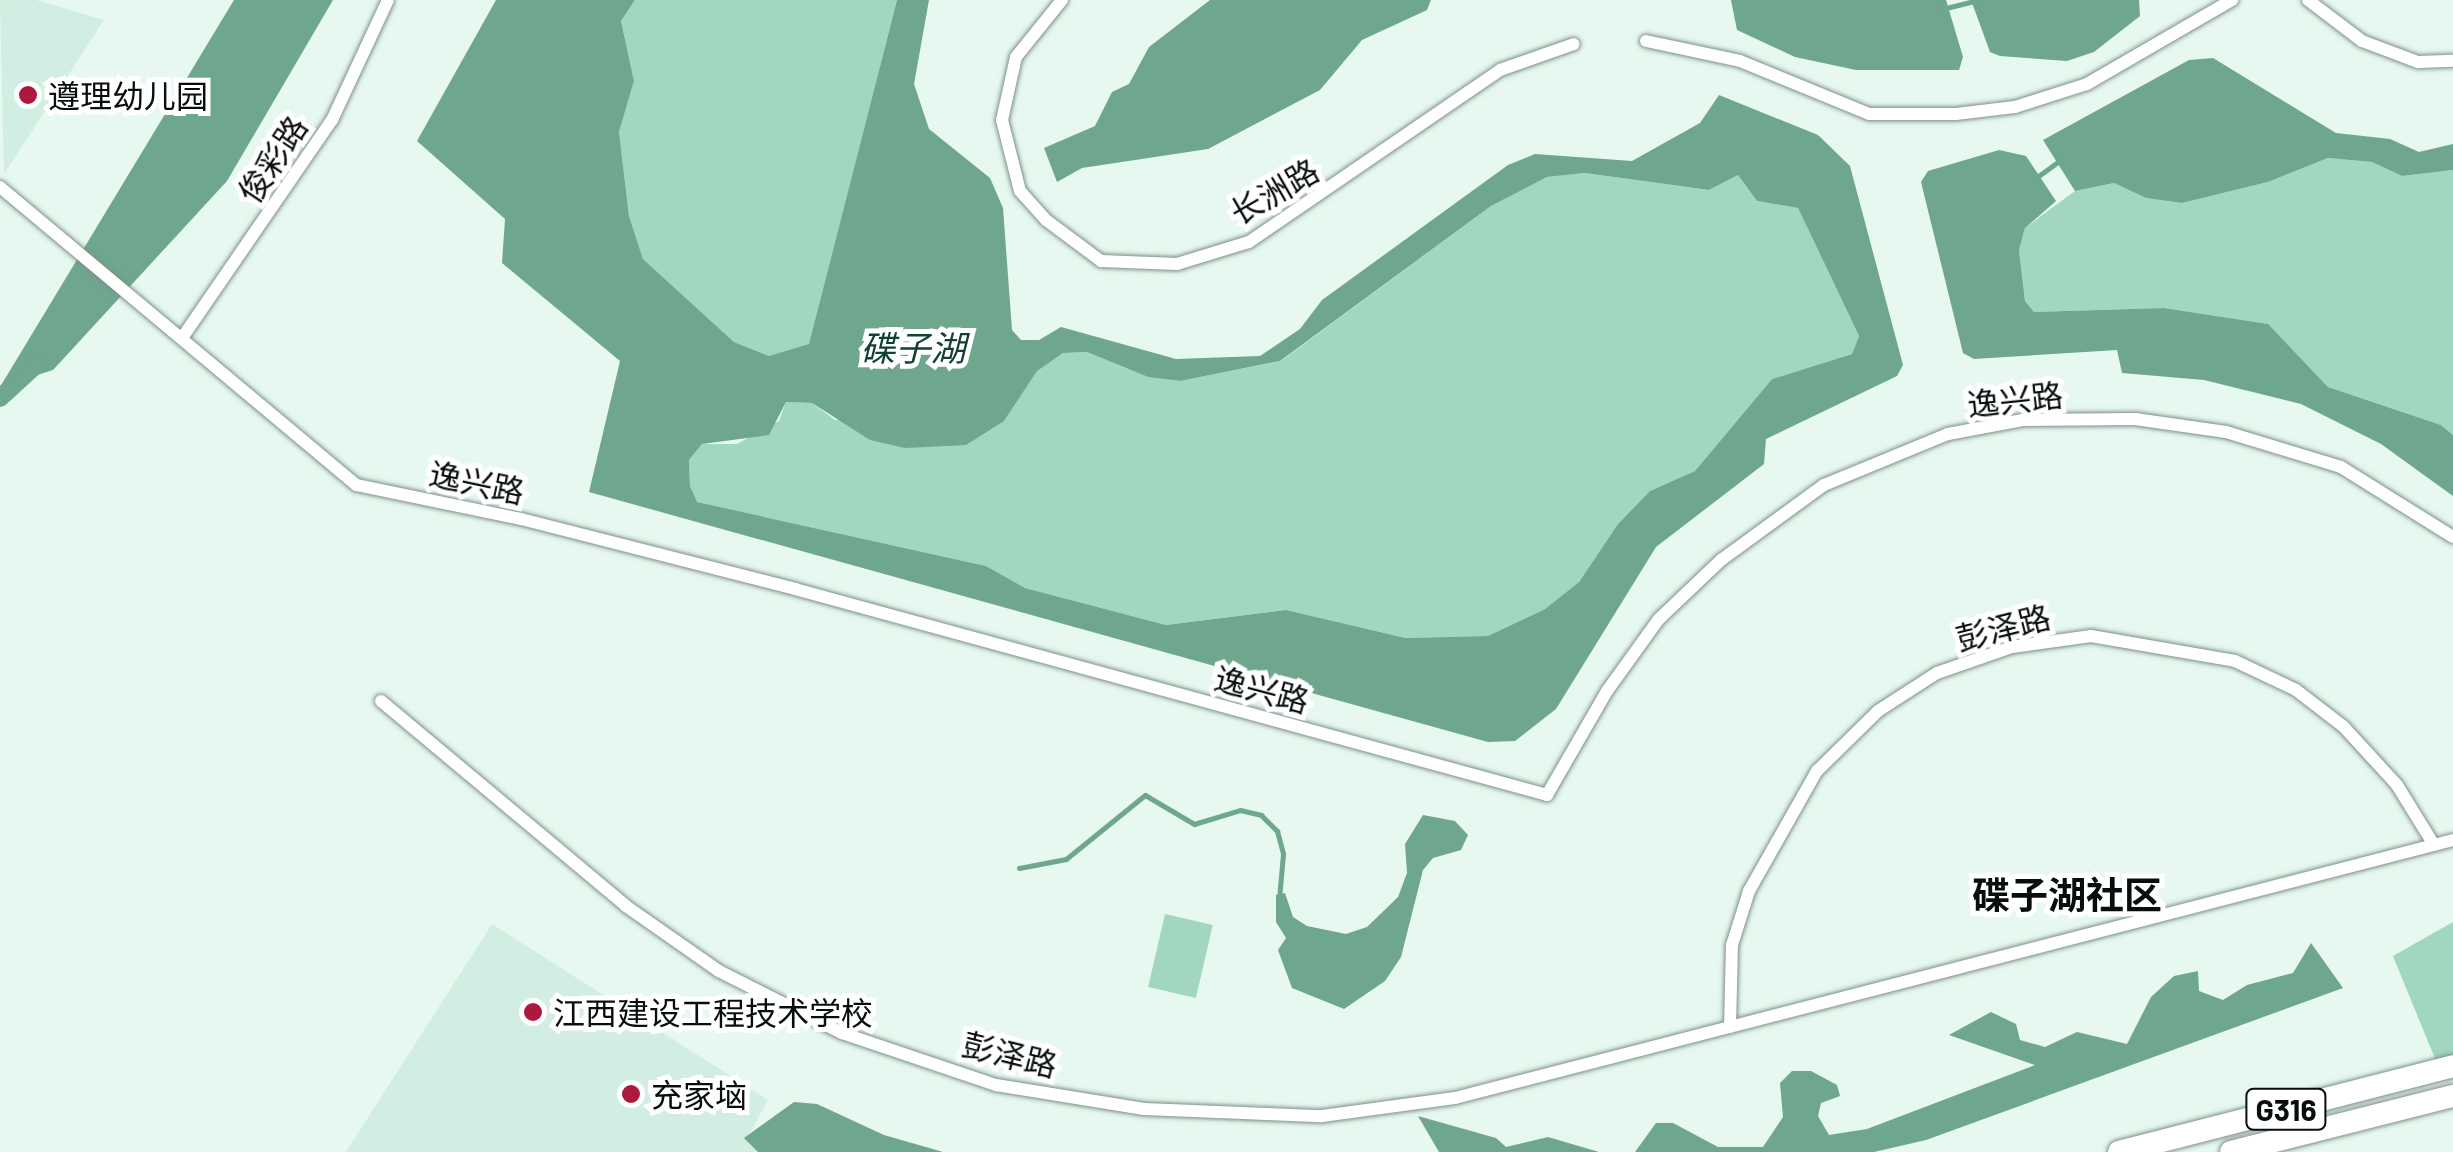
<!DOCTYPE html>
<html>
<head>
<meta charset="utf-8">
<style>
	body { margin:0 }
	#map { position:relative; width:2453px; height:1152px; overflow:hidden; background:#e6f8ef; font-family:Barlow,"Noto Sans SC",sans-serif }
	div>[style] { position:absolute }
	.built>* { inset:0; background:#d2ede1 }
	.green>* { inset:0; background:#a0d7be; transform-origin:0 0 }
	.water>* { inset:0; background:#6fa68e }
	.stream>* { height:5px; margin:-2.5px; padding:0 2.5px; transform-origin:2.5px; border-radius:2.5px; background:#6fa68e }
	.canal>* { height:18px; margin:-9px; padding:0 9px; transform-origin:9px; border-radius:9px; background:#6fa68e }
	.roads { filter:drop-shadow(0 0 2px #7f9088) drop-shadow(0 0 2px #7f9088) }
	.street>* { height:12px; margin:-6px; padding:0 6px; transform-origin:6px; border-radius:6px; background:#fff }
	.highway>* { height:22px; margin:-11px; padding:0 11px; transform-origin:11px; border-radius:11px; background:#fff }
	.dots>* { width:28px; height:28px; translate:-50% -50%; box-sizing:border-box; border:5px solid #fff; border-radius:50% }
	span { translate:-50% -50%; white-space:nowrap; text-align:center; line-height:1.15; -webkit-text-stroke:10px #fff; paint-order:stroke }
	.shield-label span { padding:2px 8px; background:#fff; border:2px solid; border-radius:8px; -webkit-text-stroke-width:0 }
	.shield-label { font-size:30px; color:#080e0b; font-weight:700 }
	.poi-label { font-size:32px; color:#080e0b }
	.left { translate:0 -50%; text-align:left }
	.street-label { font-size:32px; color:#080e0b }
	.water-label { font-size:35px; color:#134231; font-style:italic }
	.quarter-label { font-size:38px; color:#080e0b; font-weight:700 }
</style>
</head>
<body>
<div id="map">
	<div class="built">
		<div style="clip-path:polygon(0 0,36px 0,104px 20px,4px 174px)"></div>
		<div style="clip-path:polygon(492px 924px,768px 1100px,750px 1133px,772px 1152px,346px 1152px)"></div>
	</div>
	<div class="green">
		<div style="clip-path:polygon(635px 0,897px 0,809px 345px,769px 356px,734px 342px,643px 259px,629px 216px,619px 132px,634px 81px,621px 21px)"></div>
		<div style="clip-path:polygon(2328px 158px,2372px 162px,2402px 176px,2453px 170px,2453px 435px,2441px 425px,2328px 387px,2267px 324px,2164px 308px,2034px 312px,2025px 301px,2019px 250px,2025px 228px,2075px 191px,2114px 183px,2146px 198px,2182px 203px,2268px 182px)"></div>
		<div style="clip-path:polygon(1585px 173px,1709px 190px,1738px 175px,1757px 201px,1798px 208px,1859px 336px,1852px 354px,1772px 379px,1695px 471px,1650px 491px,1618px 524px,1579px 582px,1545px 609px,1488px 636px,1407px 638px,1286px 610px,1166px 625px,1025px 588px,986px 566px,696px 502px,690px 486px,689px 460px,702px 444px,737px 444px,779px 421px,786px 402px,812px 403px,835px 420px,1004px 421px,1037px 370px,1063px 353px,1087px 352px,1148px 377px,1179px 381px,1281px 361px,1491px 206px,1547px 177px)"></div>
		<div style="left:1165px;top:914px;width:49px;height:75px;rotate:13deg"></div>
		<div style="clip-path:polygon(2453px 922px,2453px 1056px,2436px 1061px,2393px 956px)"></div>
	</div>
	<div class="water">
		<div style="clip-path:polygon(234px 0,333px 0,227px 181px,53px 370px,0 387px)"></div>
		<div style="clip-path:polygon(evenodd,496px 0,635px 0,621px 21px,634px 81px,619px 132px,629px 216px,643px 259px,734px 342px,769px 356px,809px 344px,897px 0,929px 0,914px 84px,929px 129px,990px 178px,1003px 208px,1012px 330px,1021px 340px,1039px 340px,1061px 327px,1176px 359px,1260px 356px,1300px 329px,1322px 300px,1508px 165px,1535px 154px,1632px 161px,1700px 123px,1719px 95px,1818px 135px,1850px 166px,1903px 365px,1897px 376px,1766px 439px,1764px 464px,1656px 547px,1556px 709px,1515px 741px,1488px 742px,589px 492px,620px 361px,502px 263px,505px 219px,417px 141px,496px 0,1585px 173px,1709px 190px,1738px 175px,1757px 201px,1798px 208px,1859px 336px,1852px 354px,1772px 379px,1695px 471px,1650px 491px,1618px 524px,1579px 582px,1545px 609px,1488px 636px,1406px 638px,1286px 610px,1166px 625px,1025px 588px,986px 566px,697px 502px,690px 486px,689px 460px,702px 444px,769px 435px,786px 402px,812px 403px,870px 440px,905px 448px,966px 445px,1004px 421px,1037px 371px,1063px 353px,1087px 352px,1148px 377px,1180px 381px,1280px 361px,1491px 206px,1547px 177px,1585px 173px)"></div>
		<div style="clip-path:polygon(1210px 0,1431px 0,1427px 10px,1362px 40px,1320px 90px,1208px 149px,1082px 168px,1057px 182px,1044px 148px,1095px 126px,1112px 92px,1129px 84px,1149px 47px)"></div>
		<div style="clip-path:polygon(1731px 0,1946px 0,1963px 57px,1959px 70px,1856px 70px,1795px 57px,1737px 30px)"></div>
		<div style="clip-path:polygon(1971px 0,2139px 0,2140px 16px,2094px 52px,2067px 61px,2000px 56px,1990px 52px)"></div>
		<div style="clip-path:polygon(2213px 58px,2336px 133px,2390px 139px,2419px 152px,2453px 144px,2453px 170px,2402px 176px,2372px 162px,2328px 158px,2268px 182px,2182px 203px,2146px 198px,2114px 183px,2075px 191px,2043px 140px,2189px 60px)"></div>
		<div style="clip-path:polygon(1999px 150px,2026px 156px,2056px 201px,2025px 228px,2019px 250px,2025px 301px,2034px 312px,2164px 308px,2268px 324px,2328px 387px,2441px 425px,2453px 435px,2453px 496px,2381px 444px,2301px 404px,2204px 380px,2122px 373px,2117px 350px,1974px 359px,1963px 353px,1921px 182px,1928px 171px)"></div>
		<div style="clip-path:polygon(1423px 815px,1455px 821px,1468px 835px,1461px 850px,1433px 858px,1423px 870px,1401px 957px,1385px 981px,1344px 1009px,1292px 988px,1278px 950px,1286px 938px,1276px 922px,1276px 895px,1285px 893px,1293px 917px,1307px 926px,1346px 934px,1367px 927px,1398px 897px,1407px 873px,1405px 844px)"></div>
		<div style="clip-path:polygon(2311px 943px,2343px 988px,1926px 1140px,1874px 1152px,1635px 1152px,1656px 1123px,1673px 1123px,1718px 1147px,1763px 1147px,1783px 1117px,1780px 1083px,1792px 1071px,1811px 1071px,1837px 1085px,1840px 1096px,1821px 1103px,1818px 1116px,1829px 1135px,1867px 1129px,2035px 1065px,1949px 1035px,1991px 1012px,2016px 1024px,2020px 1040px,2045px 1047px,2077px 1032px,2127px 1044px,2151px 997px,2174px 976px,2198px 971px,2199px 991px,2223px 1000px,2247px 985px,2293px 973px)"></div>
		<div style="clip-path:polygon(794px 1102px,817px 1104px,884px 1135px,943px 1152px,758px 1152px,744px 1138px)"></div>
		<div style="clip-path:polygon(1418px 1116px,1496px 1138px,1506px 1147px,1548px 1137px,1599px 1152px,1439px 1152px)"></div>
	</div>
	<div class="stream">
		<div style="left:1942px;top:9px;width:37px;rotate:-14deg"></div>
		<div style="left:2037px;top:177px;width:29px;rotate:-36deg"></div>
		<div style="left:1019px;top:868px;width:48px;rotate:-10.8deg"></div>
		<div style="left:1066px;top:859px;width:102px;rotate:-39deg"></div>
		<div style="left:1145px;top:795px;width:57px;rotate:30.6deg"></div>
		<div style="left:1194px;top:824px;width:48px;rotate:-16.9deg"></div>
		<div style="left:1240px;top:810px;width:22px;rotate:13deg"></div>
		<div style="left:1261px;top:815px;width:23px;rotate:45deg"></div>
		<div style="left:1277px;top:831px;width:24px;rotate:75deg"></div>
		<div style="left:1283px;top:854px;width:45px;rotate:95.1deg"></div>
	</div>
	<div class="canal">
		<div style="left:0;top:398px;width:50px;rotate:-42.6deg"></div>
	</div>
	<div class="roads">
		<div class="street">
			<div style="left:1062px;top:0;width:73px;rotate:128.9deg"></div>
			<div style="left:1016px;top:57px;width:65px;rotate:102.5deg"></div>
			<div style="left:1002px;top:120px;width:73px;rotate:75.8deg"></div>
			<div style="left:1020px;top:191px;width:39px;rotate:48deg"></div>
			<div style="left:1046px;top:220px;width:69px;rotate:36.7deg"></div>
			<div style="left:1101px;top:261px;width:76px;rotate:2.3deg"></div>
			<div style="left:1177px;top:264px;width:75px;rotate:-17deg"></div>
			<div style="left:1249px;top:242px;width:304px;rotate:-34.4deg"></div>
			<div style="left:1500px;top:70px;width:78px;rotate:-19.4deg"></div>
			<div style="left:2308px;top:0;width:68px;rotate:37.2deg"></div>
			<div style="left:2362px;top:41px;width:60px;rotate:20.6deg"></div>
			<div style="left:2418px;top:62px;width:35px;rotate:-2deg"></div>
			<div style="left:1646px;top:41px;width:96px;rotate:12deg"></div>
			<div style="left:1740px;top:61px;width:139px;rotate:22.3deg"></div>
			<div style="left:1869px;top:114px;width:87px"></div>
			<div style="left:1956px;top:114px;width:59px;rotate:-6.8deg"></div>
			<div style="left:2015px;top:107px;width:76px;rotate:-17.7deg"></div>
			<div style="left:2087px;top:84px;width:168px;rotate:-30.1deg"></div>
			<div style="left:0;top:187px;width:465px;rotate:39.9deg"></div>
			<div style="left:357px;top:485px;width:167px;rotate:11.7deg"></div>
			<div style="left:521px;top:519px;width:283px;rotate:14.3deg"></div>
			<div style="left:795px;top:589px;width:780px;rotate:15.32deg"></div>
			<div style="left:1547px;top:795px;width:120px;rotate:-60deg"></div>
			<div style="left:1607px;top:691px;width:89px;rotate:-54.2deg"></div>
			<div style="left:1659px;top:619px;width:86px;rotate:-43.6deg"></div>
			<div style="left:1721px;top:560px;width:127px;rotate:-36.1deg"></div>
			<div style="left:1824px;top:485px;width:134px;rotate:-22.4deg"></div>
			<div style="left:1948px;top:434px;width:76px;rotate:-10.6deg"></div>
			<div style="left:2023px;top:420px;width:112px;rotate:-0.5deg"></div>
			<div style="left:2135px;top:419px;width:92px;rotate:8.1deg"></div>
			<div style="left:2226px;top:432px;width:120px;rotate:16.9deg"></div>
			<div style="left:2341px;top:467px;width:132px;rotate:32deg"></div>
			<div style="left:182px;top:338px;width:265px;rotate:-55.5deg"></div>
			<div style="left:332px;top:120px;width:132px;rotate:-65deg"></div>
			<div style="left:381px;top:701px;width:319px;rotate:39.9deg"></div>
			<div style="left:626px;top:906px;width:113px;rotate:35deg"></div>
			<div style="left:719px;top:971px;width:138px;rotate:26.8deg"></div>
			<div style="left:842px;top:1033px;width:163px;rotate:18.7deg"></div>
			<div style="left:996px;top:1085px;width:150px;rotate:9.2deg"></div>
			<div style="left:1144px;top:1109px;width:178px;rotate:2.3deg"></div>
			<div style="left:1322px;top:1116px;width:134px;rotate:-7.7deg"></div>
			<div style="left:1455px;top:1098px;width:1031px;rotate:-14.49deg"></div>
			<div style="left:1730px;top:1027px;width:82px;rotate:-88.6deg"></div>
			<div style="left:1732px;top:945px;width:57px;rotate:-72.5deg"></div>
			<div style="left:1749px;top:891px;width:138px;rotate:-60.5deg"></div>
			<div style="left:1817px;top:771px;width:86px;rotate:-44.5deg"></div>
			<div style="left:1878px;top:711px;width:70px;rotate:-32.8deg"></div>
			<div style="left:1937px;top:673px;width:79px;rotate:-19.1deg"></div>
			<div style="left:2012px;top:647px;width:80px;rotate:-7.9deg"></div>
			<div style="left:2091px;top:636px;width:146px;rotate:9.8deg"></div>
			<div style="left:2235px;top:661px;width:68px;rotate:25.4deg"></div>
			<div style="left:2296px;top:690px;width:59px;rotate:37.5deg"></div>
			<div style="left:2343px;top:726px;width:80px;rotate:47.5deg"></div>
			<div style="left:2397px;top:785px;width:70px;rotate:58.3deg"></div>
		</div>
		<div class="highway">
			<div style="left:2119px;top:1152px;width:345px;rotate:-14.4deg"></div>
			<div style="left:2231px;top:1152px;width:229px;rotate:-14.2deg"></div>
		</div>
	</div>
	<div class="dots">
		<div style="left:28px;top:95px;background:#ad193c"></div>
		<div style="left:533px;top:1012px;background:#ad193c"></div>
		<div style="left:631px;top:1094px;background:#ad193c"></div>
	</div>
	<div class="shield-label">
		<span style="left:2286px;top:1109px">G316</span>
	</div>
	<div class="poi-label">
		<span class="left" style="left:48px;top:95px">遵理幼儿园</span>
		<span class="left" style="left:553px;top:1012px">江西建设工程技术学校</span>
		<span class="left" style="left:651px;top:1094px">充家垴</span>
	</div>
	<div class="street-label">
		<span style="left:272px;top:159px;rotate:-56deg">俊彩路</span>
		<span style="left:1274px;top:191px;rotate:-30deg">长洲路</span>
		<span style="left:2015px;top:399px;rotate:-6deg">逸兴路</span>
		<span style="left:477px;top:482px;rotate:12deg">逸兴路</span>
		<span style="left:2003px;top:627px;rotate:-14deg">彭泽路</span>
		<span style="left:1262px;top:689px;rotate:15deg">逸兴路</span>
		<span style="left:1010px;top:1054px;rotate:14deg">彭泽路</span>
	</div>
	<div class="water-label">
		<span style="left:913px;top:347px">碟子湖</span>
	</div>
	<div class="quarter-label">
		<span style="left:2067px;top:895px">碟子湖社区</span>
	</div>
</div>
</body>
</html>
